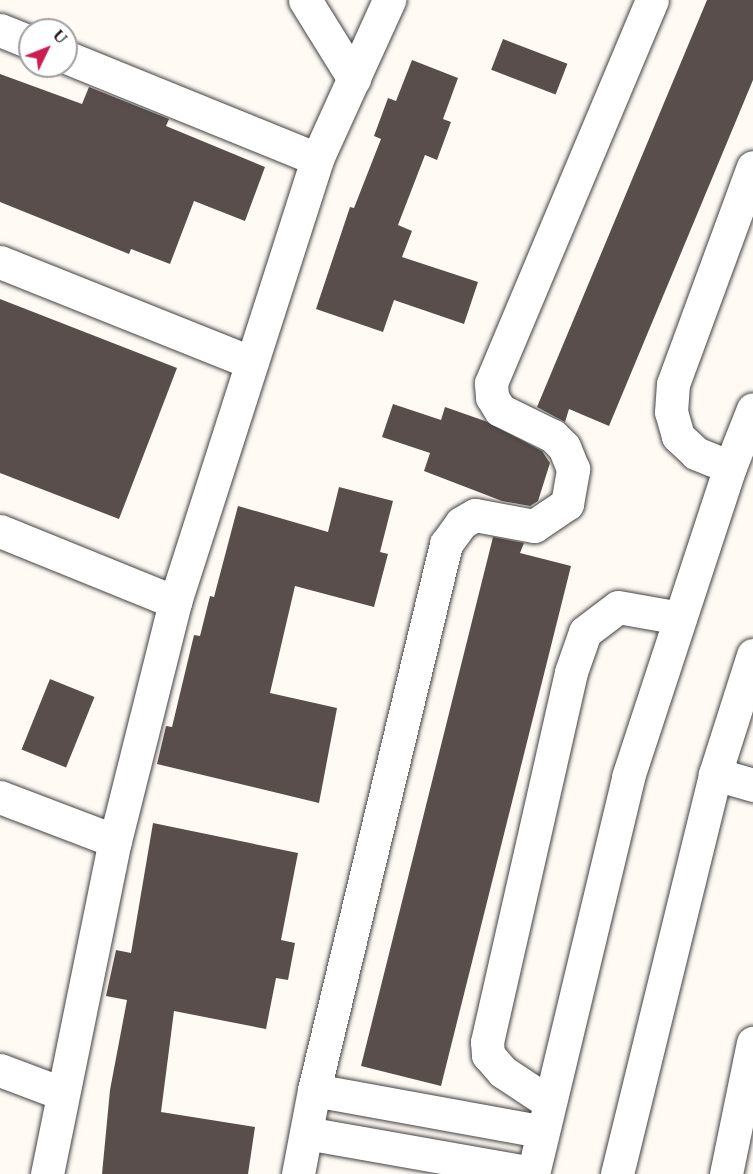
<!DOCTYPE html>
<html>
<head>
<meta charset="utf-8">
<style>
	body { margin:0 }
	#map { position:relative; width:753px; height:1174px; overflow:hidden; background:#fffaf4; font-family:Spectral,serif }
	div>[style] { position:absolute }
	.building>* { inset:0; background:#5a4e4c; transform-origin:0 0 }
	.roads { filter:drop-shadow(0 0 2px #434343) drop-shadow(0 0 2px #434343) }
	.minor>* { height:33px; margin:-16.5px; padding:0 16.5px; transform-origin:16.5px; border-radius:16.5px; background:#fff }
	span { translate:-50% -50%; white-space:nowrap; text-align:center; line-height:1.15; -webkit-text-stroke:6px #fff; paint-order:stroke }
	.north { position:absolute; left:18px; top:18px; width:60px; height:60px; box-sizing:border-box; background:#fff; border:2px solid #9f9f9f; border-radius:50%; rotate:47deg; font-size:16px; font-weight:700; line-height:24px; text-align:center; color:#101010 }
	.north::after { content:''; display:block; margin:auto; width:21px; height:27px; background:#cb1e50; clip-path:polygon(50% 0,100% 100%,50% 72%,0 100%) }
</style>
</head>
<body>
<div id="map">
	<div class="building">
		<div style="clip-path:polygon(707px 0,753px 0,753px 80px,609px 426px,569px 409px,565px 422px,537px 407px)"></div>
		<div style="left:503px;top:39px;width:69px;height:33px;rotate:21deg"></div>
		<div style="clip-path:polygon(412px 60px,458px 78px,443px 119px,451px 122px,437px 160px,425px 155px,398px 225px,412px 231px,402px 257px,478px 282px,464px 324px,394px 300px,383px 332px,316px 309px,350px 207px,354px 208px,381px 139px,374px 136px,388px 98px,396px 101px)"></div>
		<div style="clip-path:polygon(0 74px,82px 104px,89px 87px,169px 119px,166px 126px,265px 167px,245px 221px,194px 201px,170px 264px,131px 249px,129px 254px,0 202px)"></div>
		<div style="clip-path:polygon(0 299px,177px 368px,119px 519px,0 473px)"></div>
		<div style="clip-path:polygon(393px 404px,441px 420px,445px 407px,485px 421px,542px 451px,550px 463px,538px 501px,530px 506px,502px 501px,424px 471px,430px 453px,382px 437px)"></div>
		<div style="clip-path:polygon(339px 487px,393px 501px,380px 552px,388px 554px,374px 607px,295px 586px,270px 693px,337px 708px,319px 803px,157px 764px,166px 726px,172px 727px,194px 635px,200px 636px,210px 596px,214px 597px,238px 506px,328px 532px)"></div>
		<div style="clip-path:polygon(493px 537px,524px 543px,520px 553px,571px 566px,441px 1086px,361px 1066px)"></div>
		<div style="left:50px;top:679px;width:48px;height:76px;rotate:22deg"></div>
		<div style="clip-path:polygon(153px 823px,298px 853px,281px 940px,295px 943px,288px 980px,276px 978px,266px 1029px,174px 1011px,161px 1112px,255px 1127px,248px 1174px,102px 1174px,110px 1090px,127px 1000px,106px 996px,116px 950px,131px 953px)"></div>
	</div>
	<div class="roads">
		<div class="minor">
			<div style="left:305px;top:0;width:93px;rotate:58.2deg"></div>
			<div style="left:0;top:30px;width:32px;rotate:22deg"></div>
			<div style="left:66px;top:57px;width:271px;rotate:22.1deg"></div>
			<div style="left:0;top:262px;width:271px;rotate:21.8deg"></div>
			<div style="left:730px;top:467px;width:37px;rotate:-158deg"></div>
			<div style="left:696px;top:453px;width:25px;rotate:-137deg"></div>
			<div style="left:678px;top:436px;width:25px;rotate:-106deg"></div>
			<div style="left:671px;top:412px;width:28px;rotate:-86deg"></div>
			<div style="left:673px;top:384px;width:231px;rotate:-69.8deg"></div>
			<div style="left:0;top:531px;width:189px;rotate:22.1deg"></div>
			<div style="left:715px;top:774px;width:40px;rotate:16deg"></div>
			<div style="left:0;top:797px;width:123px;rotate:20.9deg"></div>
			<div style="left:0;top:1070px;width:65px;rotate:20.7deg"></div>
			<div style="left:314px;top:1090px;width:230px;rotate:10.3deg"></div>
			<div style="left:547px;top:1101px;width:53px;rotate:-146.6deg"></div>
			<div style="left:503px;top:1072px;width:23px;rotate:-131deg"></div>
			<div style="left:488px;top:1055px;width:13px;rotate:-94deg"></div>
			<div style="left:487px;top:1042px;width:379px;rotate:-77.2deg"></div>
			<div style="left:571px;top:672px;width:42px;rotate:-70.7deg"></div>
			<div style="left:585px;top:632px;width:41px;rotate:-37.1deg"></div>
			<div style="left:618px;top:607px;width:63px;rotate:10.1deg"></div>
			<div style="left:306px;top:1133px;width:230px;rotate:10deg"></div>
			<div style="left:47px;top:1174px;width:340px;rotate:-78.5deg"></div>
			<div style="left:115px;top:841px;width:246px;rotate:-75.9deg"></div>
			<div style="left:175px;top:602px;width:465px;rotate:-72.2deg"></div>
			<div style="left:317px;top:159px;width:175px;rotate:-65.6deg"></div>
			<div style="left:298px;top:1174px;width:86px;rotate:-79.2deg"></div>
			<div style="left:314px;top:1090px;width:562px;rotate:-76.41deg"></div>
			<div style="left:446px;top:544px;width:26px;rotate:-54deg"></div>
			<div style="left:461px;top:523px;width:16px;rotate:-30deg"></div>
			<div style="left:475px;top:515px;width:60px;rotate:10.6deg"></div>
			<div style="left:534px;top:526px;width:40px;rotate:-34deg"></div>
			<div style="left:567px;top:504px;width:36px;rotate:-80deg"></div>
			<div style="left:573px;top:469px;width:24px;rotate:-112deg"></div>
			<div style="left:564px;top:447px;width:16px;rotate:-135deg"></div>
			<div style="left:553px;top:436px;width:59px;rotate:-153.9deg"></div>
			<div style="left:500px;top:410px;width:15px;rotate:-122deg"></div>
			<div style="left:492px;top:397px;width:14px;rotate:-94deg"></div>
			<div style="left:491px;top:383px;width:415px;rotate:-67.2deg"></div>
			<div style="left:533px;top:1174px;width:408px;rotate:-76.5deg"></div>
			<div style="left:628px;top:777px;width:326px;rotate:-71.8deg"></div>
			<div style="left:730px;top:467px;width:62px;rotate:-68.4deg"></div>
			<div style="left:617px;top:1174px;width:412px;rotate:-76.2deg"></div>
			<div style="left:715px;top:774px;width:125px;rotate:-72.3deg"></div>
			<div style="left:726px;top:1174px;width:134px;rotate:-78.4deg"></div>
		</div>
	</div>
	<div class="north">U</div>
</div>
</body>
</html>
